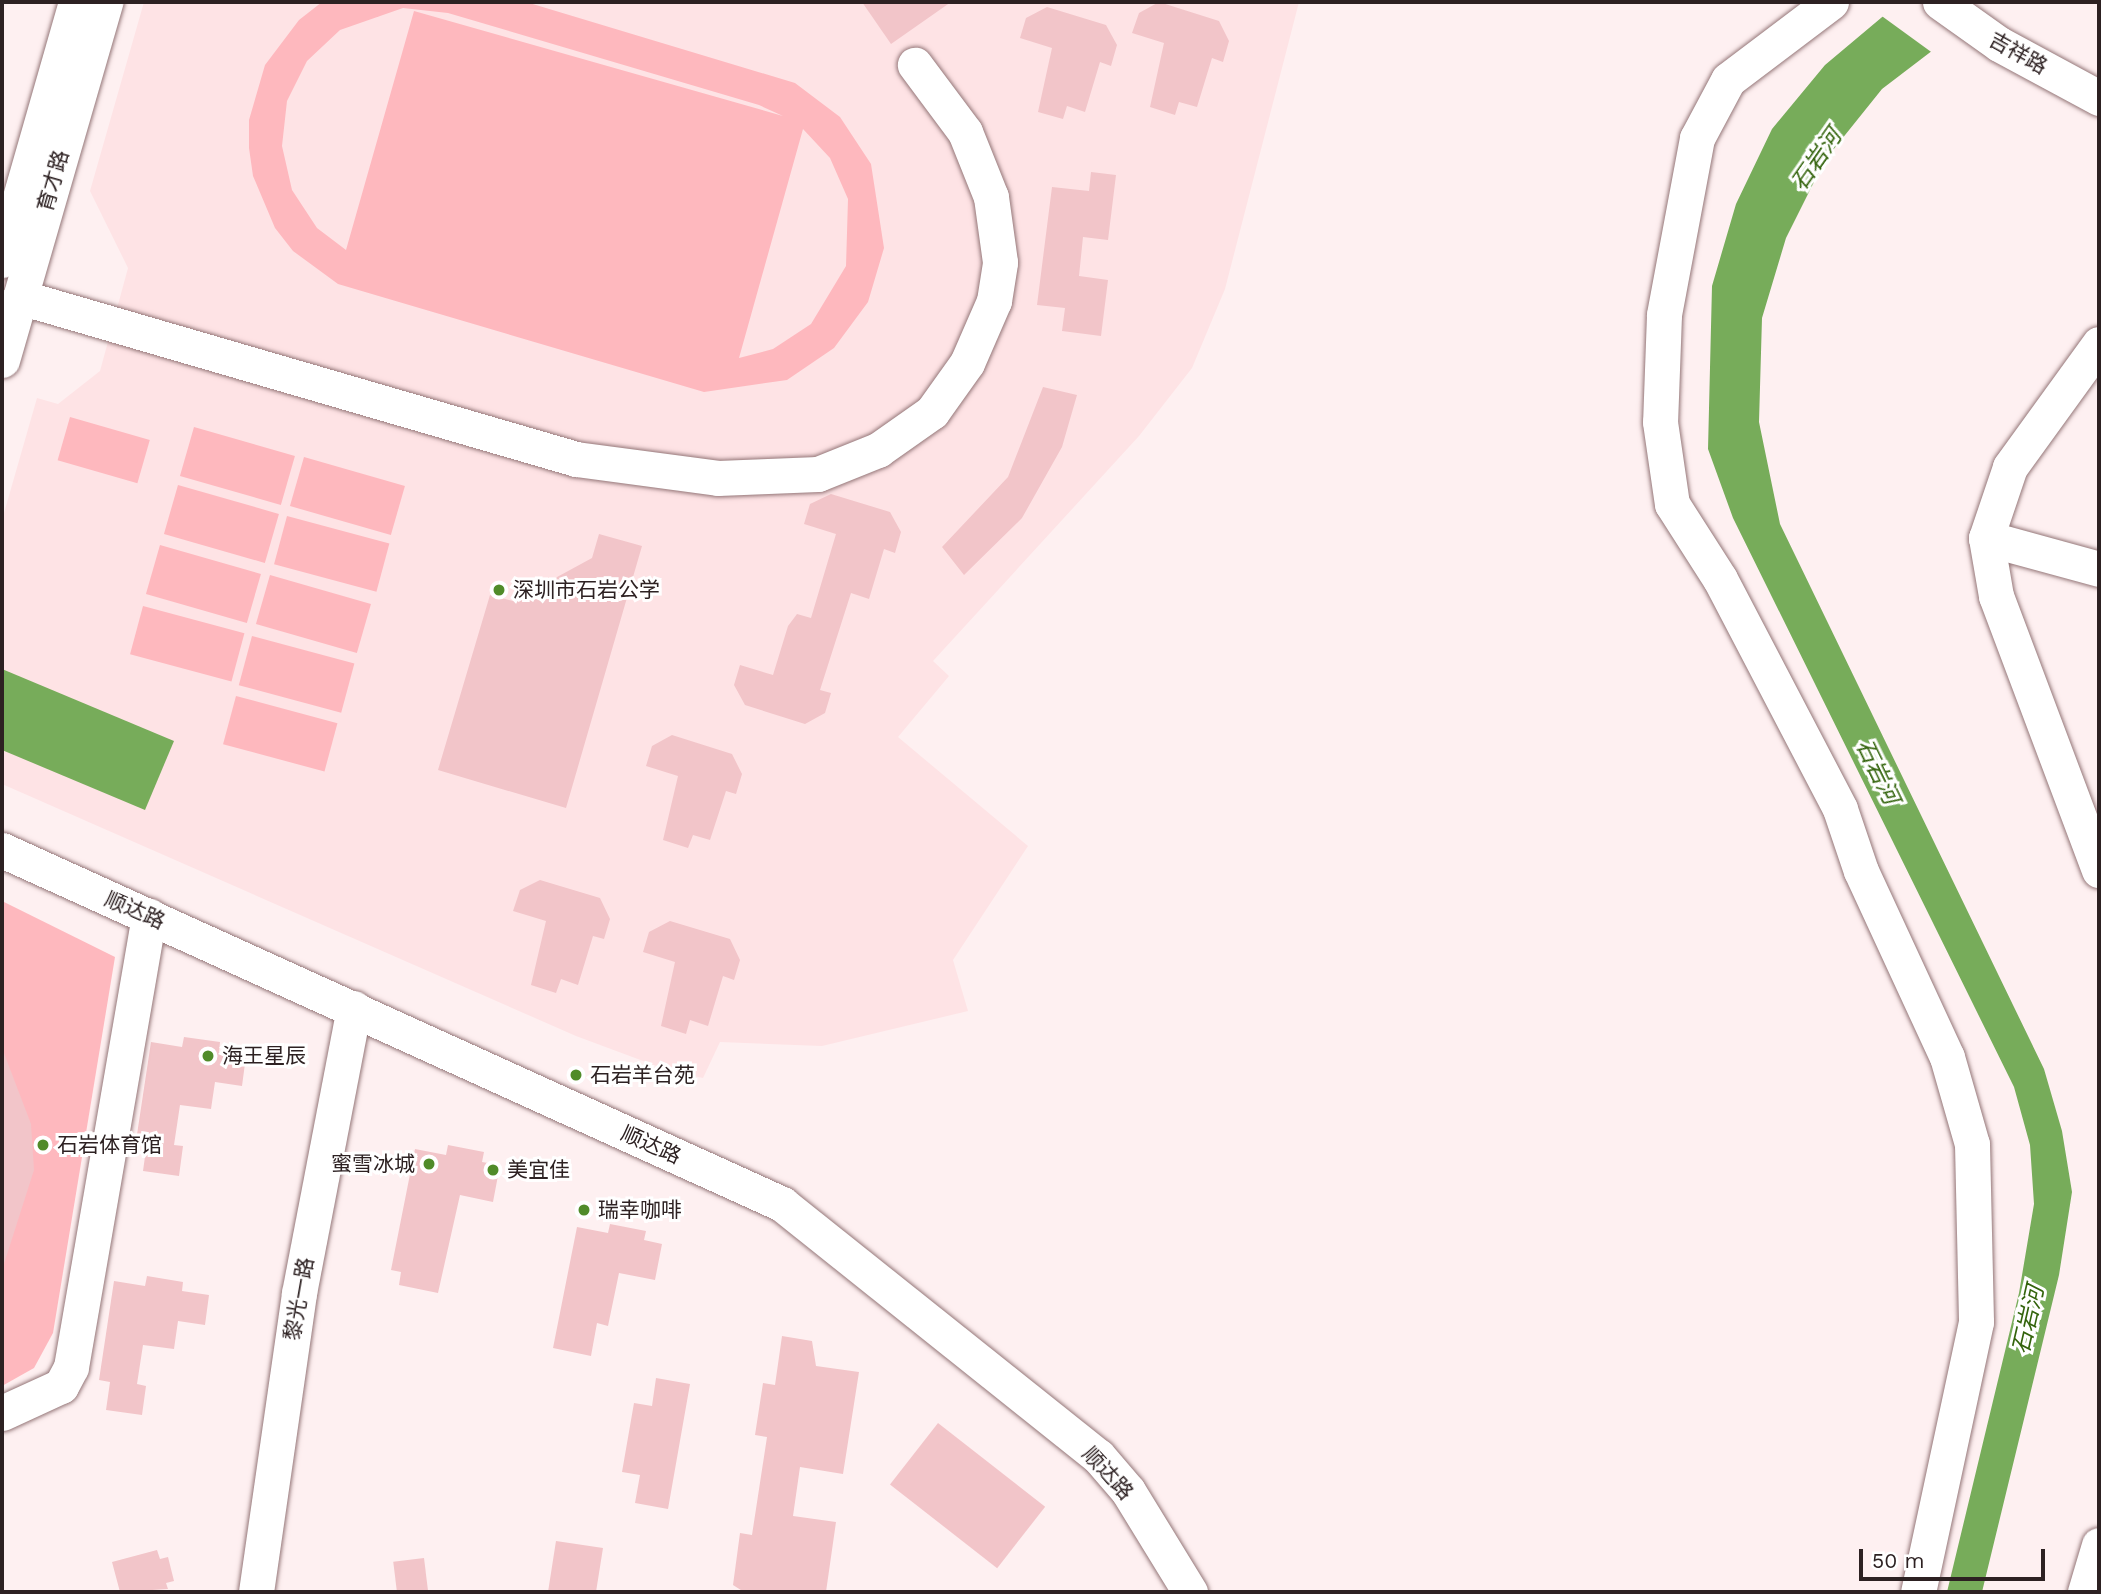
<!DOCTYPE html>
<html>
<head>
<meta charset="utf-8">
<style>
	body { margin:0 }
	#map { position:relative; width:2101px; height:1594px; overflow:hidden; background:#fef0f1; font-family:"Work Sans","Noto Sans SC",sans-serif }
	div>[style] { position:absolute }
	.built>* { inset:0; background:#fee3e5 }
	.green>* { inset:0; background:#feb8be; transform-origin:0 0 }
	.water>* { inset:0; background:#77ac5a }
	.pier>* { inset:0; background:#fef0f1 }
	.building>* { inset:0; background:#f2c5c9; transform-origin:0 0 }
	.roads { filter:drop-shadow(0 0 2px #947678) drop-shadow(0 0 2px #947678) }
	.minor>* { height:35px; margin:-17.5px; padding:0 17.5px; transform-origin:17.5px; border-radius:17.5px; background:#fff }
	.dots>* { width:19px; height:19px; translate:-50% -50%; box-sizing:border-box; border:4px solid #fff; border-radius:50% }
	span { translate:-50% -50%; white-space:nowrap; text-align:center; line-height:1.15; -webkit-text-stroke:6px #fff; paint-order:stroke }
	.street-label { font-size:21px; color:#2d2122 }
	.poi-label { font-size:21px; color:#2d2122 }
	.left { translate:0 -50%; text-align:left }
	.right { translate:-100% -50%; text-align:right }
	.water-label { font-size:23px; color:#32630b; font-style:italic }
	.frame { position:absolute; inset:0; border:4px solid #2d2122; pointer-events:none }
	.scale { position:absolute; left:1859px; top:1549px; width:186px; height:32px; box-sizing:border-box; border:4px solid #2d2122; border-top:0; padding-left:9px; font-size:21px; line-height:24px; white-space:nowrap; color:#2d2122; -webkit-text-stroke:5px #fff; paint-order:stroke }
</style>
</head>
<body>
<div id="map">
	<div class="built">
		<div style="clip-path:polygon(144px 2px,1299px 2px,1225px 289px,1192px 368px,1139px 436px,933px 661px,949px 676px,898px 737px,1028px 846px,953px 960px,968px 1011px,822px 1046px,720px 1042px,703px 1078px,670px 1071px,576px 1036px,2px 784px,2px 520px,37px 398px,58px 404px,100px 371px,128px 268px,90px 191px)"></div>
	</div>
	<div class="green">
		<div style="clip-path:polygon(evenodd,322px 2px,526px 2px,795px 83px,840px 117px,871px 164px,884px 248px,868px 302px,834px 348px,787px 380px,704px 392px,338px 284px,293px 251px,275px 228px,253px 176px,249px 148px,249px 120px,265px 65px,299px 20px,322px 2px,403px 8px,448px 13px,759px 105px,783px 116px,414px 11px,346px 250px,317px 228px,292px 190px,282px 146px,287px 101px,307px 61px,340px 30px,403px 8px,322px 2px,803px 129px,830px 158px,848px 199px,846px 266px,811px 324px,773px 349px,739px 358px,803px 129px)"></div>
		<div style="left:70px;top:417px;width:83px;height:45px;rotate:16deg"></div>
		<div style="left:194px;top:427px;width:105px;height:51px;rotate:16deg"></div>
		<div style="left:304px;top:457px;width:105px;height:51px;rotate:16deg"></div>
		<div style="left:178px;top:485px;width:105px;height:51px;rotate:16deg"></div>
		<div style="left:287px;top:516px;width:106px;height:50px;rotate:15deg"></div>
		<div style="left:160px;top:545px;width:105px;height:51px;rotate:16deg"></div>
		<div style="left:270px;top:575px;width:105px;height:51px;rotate:16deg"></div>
		<div style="left:143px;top:606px;width:105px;height:50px;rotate:15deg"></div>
		<div style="left:252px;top:636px;width:106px;height:51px;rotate:15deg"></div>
		<div style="left:236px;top:696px;width:105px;height:50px;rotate:15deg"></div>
		<div style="clip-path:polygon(2px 901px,115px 957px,53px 1333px,34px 1368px,2px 1386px)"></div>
	</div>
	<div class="water">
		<div style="clip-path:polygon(1900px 2px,1996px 2px,1882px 89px,1825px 160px,1786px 238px,1762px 318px,1759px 422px,1780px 524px,2044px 1069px,2062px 1131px,2072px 1192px,2059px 1275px,1982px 1592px,1947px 1592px,2019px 1293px,2034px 1204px,2030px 1145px,2014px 1087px,1733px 518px,1708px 449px,1712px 286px,1736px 204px,1772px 129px,1825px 65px)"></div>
		<div style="clip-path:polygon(2px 669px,174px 741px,145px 810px,2px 750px)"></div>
	</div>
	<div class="pier">
		<div style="clip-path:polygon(1894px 2px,2000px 2px,1934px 54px,1879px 14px)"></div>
	</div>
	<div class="building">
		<div style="clip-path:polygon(862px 2px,951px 2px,891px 44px)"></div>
		<div style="clip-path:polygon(1159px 2px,1219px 21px,1229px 41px,1223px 62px,1212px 58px,1197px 107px,1179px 102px,1175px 115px,1150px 107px,1164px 43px,1132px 33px,1139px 13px)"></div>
		<div style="clip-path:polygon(1047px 7px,1106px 25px,1117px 45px,1111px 66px,1100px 62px,1085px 112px,1067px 106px,1063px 119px,1038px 112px,1052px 48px,1020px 38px,1026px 18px)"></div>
		<div style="clip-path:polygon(1091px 172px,1116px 175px,1108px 240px,1083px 237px,1079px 276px,1108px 280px,1101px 336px,1062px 331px,1065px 308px,1037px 305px,1052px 187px,1089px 191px)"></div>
		<div style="clip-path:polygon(1043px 387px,1077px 395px,1062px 447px,1022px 518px,964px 575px,942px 547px,1008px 477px)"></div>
		<div style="clip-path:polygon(831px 494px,890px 512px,901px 532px,895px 553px,884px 549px,869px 599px,851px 593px,820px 690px,831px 693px,825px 713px,805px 724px,745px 705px,734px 685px,740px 665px,773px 675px,788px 626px,797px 614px,811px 618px,836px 534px,804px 524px,810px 504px)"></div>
		<div style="clip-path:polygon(599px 534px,642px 546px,566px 808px,438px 770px,490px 595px,513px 601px,592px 558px)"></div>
		<div style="clip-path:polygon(672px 735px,732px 754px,742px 774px,736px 794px,726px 791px,710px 840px,693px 835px,688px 848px,663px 840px,678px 776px,646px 766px,652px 746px)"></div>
		<div style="clip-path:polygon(540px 880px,600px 898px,610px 919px,604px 939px,593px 936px,578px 985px,561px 979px,556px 993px,531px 985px,546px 921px,513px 911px,520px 890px)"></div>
		<div style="clip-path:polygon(670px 921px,730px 939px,740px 960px,734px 980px,723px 976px,708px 1026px,690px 1020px,686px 1034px,661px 1026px,675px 962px,643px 952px,649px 932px)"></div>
		<div style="clip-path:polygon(184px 1037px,220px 1042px,219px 1052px,246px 1056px,242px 1086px,215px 1082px,211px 1109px,180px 1105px,174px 1145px,183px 1146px,179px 1176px,143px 1171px,147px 1142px,136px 1141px,151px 1042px,182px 1047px)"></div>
		<div style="clip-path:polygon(2px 1048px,31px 1124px,34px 1170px,3px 1267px)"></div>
		<div style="clip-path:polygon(448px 1145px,484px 1152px,482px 1162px,500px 1165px,493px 1202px,460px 1195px,438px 1293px,399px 1285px,401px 1272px,391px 1270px,415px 1149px,446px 1155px)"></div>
		<div style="clip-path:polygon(610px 1224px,646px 1231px,644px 1240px,662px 1244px,655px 1280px,619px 1273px,608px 1326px,597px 1323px,591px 1356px,553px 1348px,577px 1227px,608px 1233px)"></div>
		<div style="clip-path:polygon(147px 1276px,183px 1282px,182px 1291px,209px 1295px,205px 1325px,178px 1321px,174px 1349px,143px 1345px,137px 1384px,146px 1386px,142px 1415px,106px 1410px,110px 1382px,99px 1380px,114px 1281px,145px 1286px)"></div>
		<div style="clip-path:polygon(782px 1336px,812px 1341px,816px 1366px,859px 1372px,843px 1474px,800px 1467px,793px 1516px,836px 1522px,826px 1592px,744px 1592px,733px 1585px,740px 1533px,752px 1535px,767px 1437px,755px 1435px,763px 1383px,775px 1385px)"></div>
		<div style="clip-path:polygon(656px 1378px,690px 1384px,668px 1509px,635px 1503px,640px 1475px,622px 1472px,634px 1403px,652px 1406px)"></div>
		<div style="left:938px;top:1423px;width:136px;height:78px;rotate:38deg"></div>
		<div style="clip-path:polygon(556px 1541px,603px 1548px,596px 1592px,548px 1592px)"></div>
		<div style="clip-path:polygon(157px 1550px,160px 1559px,168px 1557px,174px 1581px,166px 1583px,168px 1589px,120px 1592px,112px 1562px)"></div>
		<div style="left:424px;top:1558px;width:33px;height:31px;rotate:83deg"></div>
	</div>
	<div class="roads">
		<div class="minor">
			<div style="left:1831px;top:2px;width:129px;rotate:142.9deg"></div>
			<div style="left:1728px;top:80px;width:66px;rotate:118.1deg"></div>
			<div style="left:1697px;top:138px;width:180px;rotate:100.6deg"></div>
			<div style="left:1664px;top:315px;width:107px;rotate:92.1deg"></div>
			<div style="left:1660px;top:422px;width:83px;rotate:81.7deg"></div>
			<div style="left:1672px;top:504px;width:89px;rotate:57.4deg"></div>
			<div style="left:1720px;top:579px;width:259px;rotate:62.4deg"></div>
			<div style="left:1840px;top:809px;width:65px;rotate:71.3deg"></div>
			<div style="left:1861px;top:871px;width:205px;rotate:65.2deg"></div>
			<div style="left:1947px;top:1057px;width:91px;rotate:74deg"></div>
			<div style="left:1972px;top:1144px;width:178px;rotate:88.7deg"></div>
			<div style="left:1976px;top:1322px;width:276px;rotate:102.1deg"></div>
			<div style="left:1940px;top:2px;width:72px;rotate:35.4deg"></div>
			<div style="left:1999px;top:44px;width:114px;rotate:28.4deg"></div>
			<div style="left:2px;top:260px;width:268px;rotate:-74deg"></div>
			<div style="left:20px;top:297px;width:579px;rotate:16.24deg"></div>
			<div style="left:576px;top:459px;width:143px;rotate:7.6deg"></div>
			<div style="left:718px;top:478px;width:100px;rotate:-2.3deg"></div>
			<div style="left:818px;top:474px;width:65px;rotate:-21.8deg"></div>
			<div style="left:878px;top:450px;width:66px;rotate:-35.1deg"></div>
			<div style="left:932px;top:412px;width:60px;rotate:-54.5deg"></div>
			<div style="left:967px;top:363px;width:68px;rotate:-66.5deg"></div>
			<div style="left:994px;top:301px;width:39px;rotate:-81deg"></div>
			<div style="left:1000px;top:262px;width:66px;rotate:-97.9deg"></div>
			<div style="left:991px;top:197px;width:70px;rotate:-111.8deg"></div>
			<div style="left:965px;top:132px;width:84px;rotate:-126.7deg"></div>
			<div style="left:2099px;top:344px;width:152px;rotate:125.9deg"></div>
			<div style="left:2010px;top:467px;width:75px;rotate:108.7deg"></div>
			<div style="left:1986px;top:538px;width:59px;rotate:80.2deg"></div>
			<div style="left:1996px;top:596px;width:293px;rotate:69.4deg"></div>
			<div style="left:2px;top:360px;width:373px;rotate:-73.9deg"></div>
			<div style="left:1986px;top:538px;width:117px;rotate:15.3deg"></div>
			<div style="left:2px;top:850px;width:857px;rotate:24.41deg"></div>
			<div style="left:782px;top:1204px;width:404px;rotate:38.6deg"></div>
			<div style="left:1098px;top:1456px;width:46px;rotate:49.4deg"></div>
			<div style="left:1128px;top:1491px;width:119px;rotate:58.5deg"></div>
			<div style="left:2px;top:1413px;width:65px;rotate:-24.6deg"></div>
			<div style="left:61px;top:1386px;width:21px;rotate:-62deg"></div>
			<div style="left:71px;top:1367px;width:458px;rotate:-80.2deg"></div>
			<div style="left:256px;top:1592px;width:302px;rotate:-81.8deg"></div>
			<div style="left:299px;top:1293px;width:290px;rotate:-79.1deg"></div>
			<div style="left:2085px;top:1592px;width:49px;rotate:-73.4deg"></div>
		</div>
	</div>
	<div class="dots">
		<div style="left:499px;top:590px;background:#508b29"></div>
		<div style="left:208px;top:1056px;background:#508b29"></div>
		<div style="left:576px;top:1075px;background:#508b29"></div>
		<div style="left:43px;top:1145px;background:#508b29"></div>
		<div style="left:429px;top:1164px;background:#508b29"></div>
		<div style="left:493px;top:1170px;background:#508b29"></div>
		<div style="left:584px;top:1210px;background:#508b29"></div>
	</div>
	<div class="street-label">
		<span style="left:2018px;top:53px;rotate:29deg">吉祥路</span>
		<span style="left:53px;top:181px;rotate:-74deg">育才路</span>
		<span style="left:135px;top:910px;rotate:24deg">顺达路</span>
		<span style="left:651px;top:1145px;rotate:24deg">顺达路</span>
		<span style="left:299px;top:1299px;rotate:-80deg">黎光一路</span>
		<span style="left:1108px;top:1473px;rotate:48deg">顺达路</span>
	</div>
	<div class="poi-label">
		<span class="left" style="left:513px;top:590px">深圳市石岩公学</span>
		<span class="left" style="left:222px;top:1056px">海王星辰</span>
		<span class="left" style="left:590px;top:1075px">石岩羊台苑</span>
		<span class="left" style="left:57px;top:1145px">石岩体育馆</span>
		<span class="right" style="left:415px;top:1164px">蜜雪冰城</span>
		<span class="left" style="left:507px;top:1170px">美宜佳</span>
		<span class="left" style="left:598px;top:1210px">瑞幸咖啡</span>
	</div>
	<div class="water-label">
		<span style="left:1817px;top:160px;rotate:-55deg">石岩河</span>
		<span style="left:1877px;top:772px;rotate:64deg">石岩河</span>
		<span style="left:2029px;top:1320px;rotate:-77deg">石岩河</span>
	</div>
	<div class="frame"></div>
	<div class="scale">50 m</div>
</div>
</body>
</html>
